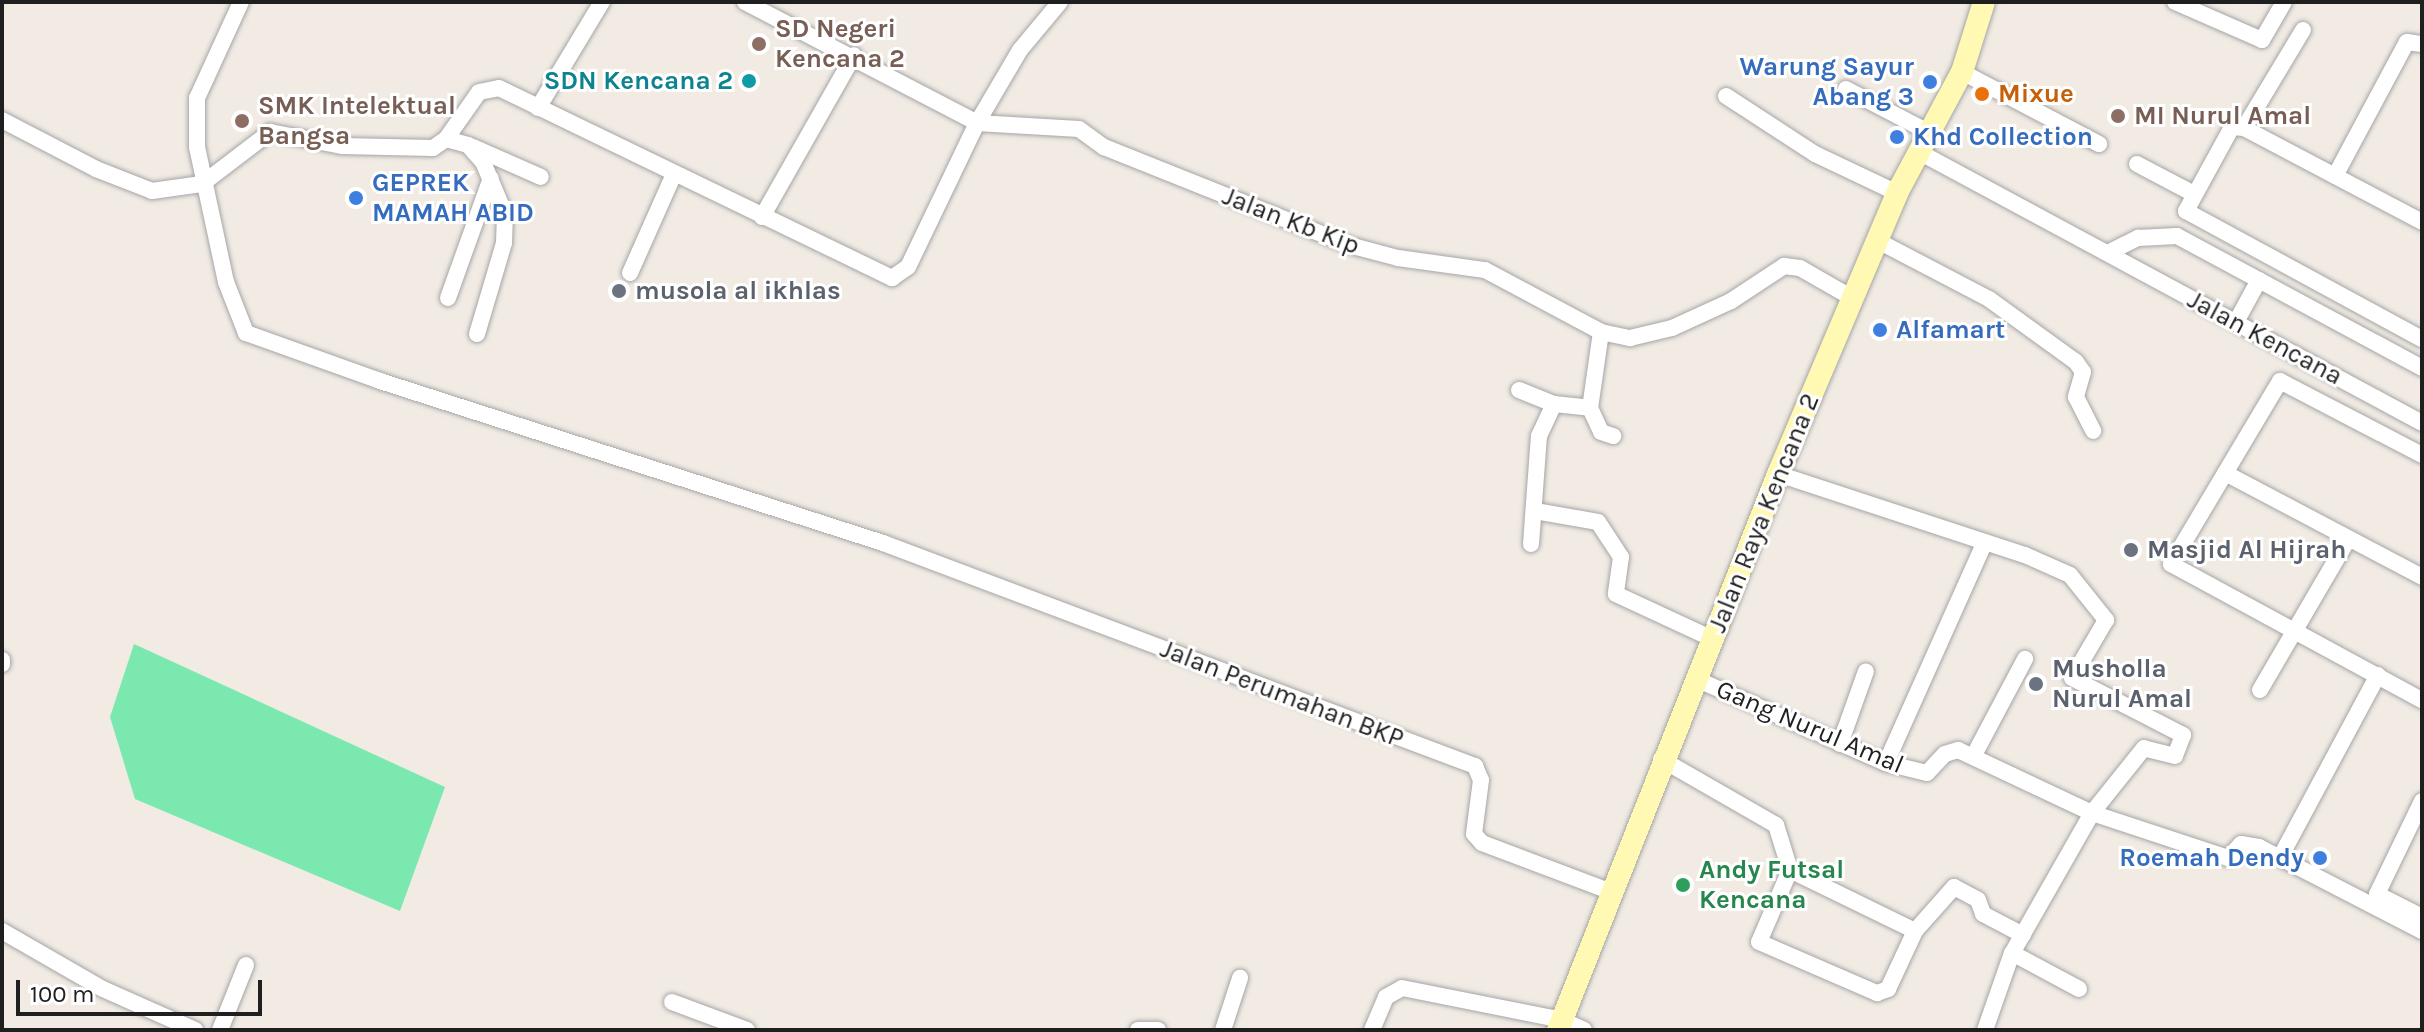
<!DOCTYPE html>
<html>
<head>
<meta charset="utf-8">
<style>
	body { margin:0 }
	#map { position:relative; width:2424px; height:1032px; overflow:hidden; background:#f1ebe4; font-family:Karla,sans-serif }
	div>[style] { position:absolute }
	.pitch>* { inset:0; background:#7ae8af }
	.roads { filter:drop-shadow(0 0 2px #a6a6a6) drop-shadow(0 0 2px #a6a6a6) }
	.street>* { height:16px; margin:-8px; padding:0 8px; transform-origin:8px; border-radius:8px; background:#fff }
	.secondary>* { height:22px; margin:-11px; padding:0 11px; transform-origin:11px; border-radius:11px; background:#fff9b4 }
	.dots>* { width:22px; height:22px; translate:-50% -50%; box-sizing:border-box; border:4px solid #fff; border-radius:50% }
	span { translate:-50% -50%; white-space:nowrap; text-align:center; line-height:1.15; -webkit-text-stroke:6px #fff; paint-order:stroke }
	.education-label { font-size:26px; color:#785e54; font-weight:700 }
	.left { translate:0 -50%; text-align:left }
	.shop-label { font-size:26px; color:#366cbe; font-weight:700 }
	.right { translate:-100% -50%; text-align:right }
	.culture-label { font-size:26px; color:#0d838f; font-weight:700 }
	.food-label { font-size:26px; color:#c56008; font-weight:700 }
	.street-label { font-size:26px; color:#1f1f1f }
	.worship-label { font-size:26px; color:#5b616d; font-weight:700 }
	.leisure-label { font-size:26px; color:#27864d; font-weight:700 }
	.frame { position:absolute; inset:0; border:4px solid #1f1f1f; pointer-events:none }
	.scale { position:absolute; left:16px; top:980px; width:246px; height:36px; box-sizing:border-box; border:4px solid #1f1f1f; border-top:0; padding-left:10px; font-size:24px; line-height:28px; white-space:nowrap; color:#1f1f1f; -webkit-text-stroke:6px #fff; paint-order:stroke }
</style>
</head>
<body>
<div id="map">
	<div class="pitch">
		<div style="clip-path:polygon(134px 644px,445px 787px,400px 911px,135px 799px,110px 717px)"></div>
	</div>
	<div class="roads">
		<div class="street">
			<div style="left:241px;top:2px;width:106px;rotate:114.6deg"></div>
			<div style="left:197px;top:98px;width:49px;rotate:90deg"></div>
			<div style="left:197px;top:147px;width:138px;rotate:77.9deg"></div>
			<div style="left:226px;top:282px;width:55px;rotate:68.6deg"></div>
			<div style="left:246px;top:333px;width:142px;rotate:19.7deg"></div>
			<div style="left:380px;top:381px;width:528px;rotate:17.85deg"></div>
			<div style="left:883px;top:543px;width:633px;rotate:20.64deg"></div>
			<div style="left:1475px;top:766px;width:15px;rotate:67deg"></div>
			<div style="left:1481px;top:780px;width:54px;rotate:97.4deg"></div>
			<div style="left:1474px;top:834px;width:12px;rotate:48deg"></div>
			<div style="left:1482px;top:843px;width:139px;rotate:20.7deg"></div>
			<div style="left:745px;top:2px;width:262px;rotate:27.5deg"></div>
			<div style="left:977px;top:123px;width:102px;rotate:3.4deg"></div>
			<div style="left:1079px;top:129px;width:31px;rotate:36deg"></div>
			<div style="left:1104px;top:147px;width:264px;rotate:21.8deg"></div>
			<div style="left:1349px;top:245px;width:51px;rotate:14.9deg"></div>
			<div style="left:1398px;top:258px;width:88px;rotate:7.9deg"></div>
			<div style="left:1485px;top:270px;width:132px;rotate:28.1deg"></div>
			<div style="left:1601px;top:332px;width:30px;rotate:12deg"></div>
			<div style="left:1630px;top:338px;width:43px;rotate:-13.4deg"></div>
			<div style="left:1672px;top:328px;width:65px;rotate:-24.6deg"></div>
			<div style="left:1731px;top:301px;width:64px;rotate:-33.4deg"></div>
			<div style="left:1784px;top:266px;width:16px;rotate:7deg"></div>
			<div style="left:1800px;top:268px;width:62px;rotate:29.9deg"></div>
			<div style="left:2175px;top:2px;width:95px;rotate:23.6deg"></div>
			<div style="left:2262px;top:40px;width:44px;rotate:-59.9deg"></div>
			<div style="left:2303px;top:30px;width:114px;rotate:121deg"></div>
			<div style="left:2244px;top:128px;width:201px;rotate:27.8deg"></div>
			<div style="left:1962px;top:72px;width:155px;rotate:27.7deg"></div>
			<div style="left:1846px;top:89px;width:95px;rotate:27.6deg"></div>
			<div style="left:1726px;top:96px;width:106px;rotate:33.1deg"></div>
			<div style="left:1815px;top:154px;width:91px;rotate:25.4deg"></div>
			<div style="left:538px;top:108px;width:124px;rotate:-58.9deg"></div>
			<div style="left:2px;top:120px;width:106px;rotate:27.5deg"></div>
			<div style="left:96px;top:169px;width:60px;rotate:21.4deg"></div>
			<div style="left:152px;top:191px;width:50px;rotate:-8deg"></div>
			<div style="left:202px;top:184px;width:86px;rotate:-37.4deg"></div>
			<div style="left:270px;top:132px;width:73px;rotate:11deg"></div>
			<div style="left:342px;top:146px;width:91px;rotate:1.3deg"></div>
			<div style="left:433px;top:148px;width:16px;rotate:-35deg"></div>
			<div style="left:446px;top:139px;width:57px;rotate:-54.9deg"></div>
			<div style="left:479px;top:92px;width:20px;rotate:-11deg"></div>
			<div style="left:499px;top:88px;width:437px;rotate:25.8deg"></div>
			<div style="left:892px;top:278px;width:19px;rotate:-35deg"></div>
			<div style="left:908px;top:267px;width:160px;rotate:-64.4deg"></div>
			<div style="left:977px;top:123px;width:85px;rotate:-59.5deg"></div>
			<div style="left:1020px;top:50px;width:62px;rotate:-50.2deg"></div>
			<div style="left:2244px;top:128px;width:12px;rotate:-175deg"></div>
			<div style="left:2232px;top:127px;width:96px;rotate:118.7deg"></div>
			<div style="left:2186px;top:211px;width:268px;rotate:28.5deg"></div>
			<div style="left:446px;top:139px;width:23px;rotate:15deg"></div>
			<div style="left:468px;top:145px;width:23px;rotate:49deg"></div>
			<div style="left:483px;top:162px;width:56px;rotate:67.1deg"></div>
			<div style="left:505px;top:214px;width:29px;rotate:92deg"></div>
			<div style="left:504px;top:243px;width:95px;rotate:106.5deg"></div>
			<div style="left:473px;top:147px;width:74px;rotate:23.8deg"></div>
			<div style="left:1919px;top:152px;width:571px;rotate:28.31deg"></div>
			<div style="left:2137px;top:164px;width:62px;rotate:27.8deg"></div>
			<div style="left:2335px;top:176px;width:152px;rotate:-61.8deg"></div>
			<div style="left:2407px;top:42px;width:15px;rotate:8deg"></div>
			<div style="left:762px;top:217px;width:186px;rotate:-60.4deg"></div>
			<div style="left:1880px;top:242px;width:123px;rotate:27.6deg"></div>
			<div style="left:1989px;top:299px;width:107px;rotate:35.9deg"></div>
			<div style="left:2076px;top:362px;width:12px;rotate:55deg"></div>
			<div style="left:2083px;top:372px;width:26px;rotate:106deg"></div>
			<div style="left:2076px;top:397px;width:38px;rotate:63deg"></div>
			<div style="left:2108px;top:253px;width:34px;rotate:-27deg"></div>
			<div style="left:2138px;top:238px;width:39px;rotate:-3deg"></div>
			<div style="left:2177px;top:236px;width:278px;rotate:28.3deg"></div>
			<div style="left:630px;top:273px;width:108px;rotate:-66deg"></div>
			<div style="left:448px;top:298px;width:127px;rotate:-70.3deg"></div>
			<div style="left:2236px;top:322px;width:48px;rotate:-61.3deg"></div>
			<div style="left:1601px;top:332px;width:77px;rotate:98.2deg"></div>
			<div style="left:1590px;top:408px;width:26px;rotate:65deg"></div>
			<div style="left:1601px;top:432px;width:13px;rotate:18deg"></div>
			<div style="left:1519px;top:390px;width:38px;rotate:22deg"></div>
			<div style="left:1554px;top:404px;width:36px;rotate:6deg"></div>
			<div style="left:2422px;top:455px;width:160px;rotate:-152.5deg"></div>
			<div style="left:2280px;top:381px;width:213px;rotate:120.8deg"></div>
			<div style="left:2171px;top:564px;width:285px;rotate:28.5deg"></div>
			<div style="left:2225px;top:473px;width:223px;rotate:27.8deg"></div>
			<div style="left:1778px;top:474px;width:260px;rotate:18.2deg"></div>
			<div style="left:2025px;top:555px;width:49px;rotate:24deg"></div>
			<div style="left:2070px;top:575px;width:58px;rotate:51.3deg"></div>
			<div style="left:2106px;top:620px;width:67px;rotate:120.4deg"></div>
			<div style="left:2072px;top:678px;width:125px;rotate:27.2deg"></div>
			<div style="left:2183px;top:735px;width:22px;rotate:111deg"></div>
			<div style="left:2175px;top:756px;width:32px;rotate:-166deg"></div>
			<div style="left:2144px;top:748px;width:83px;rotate:128.7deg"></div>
			<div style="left:2092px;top:813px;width:161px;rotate:119.7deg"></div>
			<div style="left:2012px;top:953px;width:82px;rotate:109.3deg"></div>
			<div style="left:1535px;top:511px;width:64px;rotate:9.9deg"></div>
			<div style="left:1598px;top:522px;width:42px;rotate:56.7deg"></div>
			<div style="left:1621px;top:557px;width:37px;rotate:98deg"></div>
			<div style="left:1616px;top:594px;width:107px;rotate:24.9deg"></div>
			<div style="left:1531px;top:544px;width:108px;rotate:-85.8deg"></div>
			<div style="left:1539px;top:436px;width:35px;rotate:-65deg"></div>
			<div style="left:2px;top:660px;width:4px;rotate:90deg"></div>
			<div style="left:1696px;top:679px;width:208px;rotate:23.9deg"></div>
			<div style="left:1886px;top:763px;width:42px;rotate:13.7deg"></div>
			<div style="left:1927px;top:773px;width:26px;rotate:-47deg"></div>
			<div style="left:1945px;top:754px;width:14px;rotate:-17deg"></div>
			<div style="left:1958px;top:750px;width:148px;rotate:25.2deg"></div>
			<div style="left:2092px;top:813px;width:143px;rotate:18.3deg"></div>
			<div style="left:2228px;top:858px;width:19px;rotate:-47deg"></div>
			<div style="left:2241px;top:844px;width:18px;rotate:9deg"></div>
			<div style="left:2259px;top:847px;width:183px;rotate:27.3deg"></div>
			<div style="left:2260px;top:690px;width:173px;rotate:-59.7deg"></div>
			<div style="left:1840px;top:744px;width:77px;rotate:-70.4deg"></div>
			<div style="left:1974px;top:755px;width:109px;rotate:-62deg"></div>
			<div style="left:1661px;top:759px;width:133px;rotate:29.9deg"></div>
			<div style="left:1776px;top:825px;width:47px;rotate:72.7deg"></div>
			<div style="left:1790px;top:870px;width:139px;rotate:26deg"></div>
			<div style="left:1886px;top:763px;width:240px;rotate:-65.9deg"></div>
			<div style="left:2422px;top:801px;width:103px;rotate:115.8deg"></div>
			<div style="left:2377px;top:894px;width:51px;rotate:27.1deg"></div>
			<div style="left:2282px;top:854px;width:203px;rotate:-61.8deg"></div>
			<div style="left:1790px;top:870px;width:78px;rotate:113.3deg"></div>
			<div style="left:1759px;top:942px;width:129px;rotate:23.4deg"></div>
			<div style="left:1877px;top:993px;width:12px;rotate:-20deg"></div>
			<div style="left:1888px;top:989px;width:64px;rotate:-65deg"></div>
			<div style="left:1915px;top:931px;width:59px;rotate:-48.4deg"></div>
			<div style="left:1954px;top:887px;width:27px;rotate:28deg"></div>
			<div style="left:1978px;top:900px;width:15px;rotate:70deg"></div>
			<div style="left:1983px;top:914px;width:45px;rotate:27.7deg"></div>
			<div style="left:2px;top:931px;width:116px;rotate:29.9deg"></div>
			<div style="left:103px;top:989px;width:101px;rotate:24deg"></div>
			<div style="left:2012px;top:953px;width:76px;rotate:28.2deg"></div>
			<div style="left:672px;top:1002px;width:80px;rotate:20.5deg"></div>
			<div style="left:220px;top:1030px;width:70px;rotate:-68.2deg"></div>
			<div style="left:1138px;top:1030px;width:20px"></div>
			<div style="left:1223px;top:1030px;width:55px;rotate:-71.9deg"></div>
			<div style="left:1372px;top:1030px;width:36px;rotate:-67deg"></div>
			<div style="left:1386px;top:997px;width:18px;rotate:-29deg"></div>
			<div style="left:1402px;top:988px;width:163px;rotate:11.3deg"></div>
			<div style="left:1562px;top:1020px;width:24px;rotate:24deg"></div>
		</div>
		<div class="secondary">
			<div style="left:1558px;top:1030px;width:598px;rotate:-68.41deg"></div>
			<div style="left:1778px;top:474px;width:305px;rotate:-67deg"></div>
			<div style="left:1897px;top:193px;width:137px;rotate:-61.8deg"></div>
			<div style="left:1962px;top:72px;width:73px;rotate:-72.6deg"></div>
		</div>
	</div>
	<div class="dots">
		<div style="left:759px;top:44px;background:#8d6e63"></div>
		<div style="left:749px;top:81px;background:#0f9aa8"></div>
		<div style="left:1930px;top:82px;background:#3f7fe0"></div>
		<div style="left:1982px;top:94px;background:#e8710a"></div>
		<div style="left:2118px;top:116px;background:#8d6e63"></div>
		<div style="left:242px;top:121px;background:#8d6e63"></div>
		<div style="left:1897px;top:137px;background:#3f7fe0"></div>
		<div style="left:356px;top:198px;background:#3f7fe0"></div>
		<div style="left:619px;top:291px;background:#6b7280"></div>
		<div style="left:1880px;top:330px;background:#3f7fe0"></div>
		<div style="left:2131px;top:550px;background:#6b7280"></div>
		<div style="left:2036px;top:684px;background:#6b7280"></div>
		<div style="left:2320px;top:858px;background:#3f7fe0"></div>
		<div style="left:1683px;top:885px;background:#2e9e5b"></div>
	</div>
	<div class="education-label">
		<span class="left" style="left:775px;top:44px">SD Negeri<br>Kencana 2</span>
		<span class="left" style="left:258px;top:121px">SMK Intelektual<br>Bangsa</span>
		<span class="left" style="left:2134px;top:116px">MI Nurul Amal</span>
	</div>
	<div class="shop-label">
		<span class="right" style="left:1914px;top:82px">Warung Sayur<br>Abang 3</span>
		<span class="left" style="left:1913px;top:137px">Khd Collection</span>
		<span class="left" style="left:372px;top:198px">GEPREK<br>MAMAH ABID</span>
		<span class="left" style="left:1896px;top:330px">Alfamart</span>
		<span class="right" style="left:2304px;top:858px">Roemah Dendy</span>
	</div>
	<div class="culture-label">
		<span class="right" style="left:733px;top:81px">SDN Kencana 2</span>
	</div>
	<div class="food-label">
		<span class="left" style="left:1998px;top:94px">Mixue</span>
	</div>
	<div class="street-label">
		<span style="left:1291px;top:221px;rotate:21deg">Jalan Kb Kip</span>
		<span style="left:2265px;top:338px;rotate:28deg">Jalan Kencana</span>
		<span style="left:1764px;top:513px;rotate:-68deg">Jalan Raya Kencana 2</span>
		<span style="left:1282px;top:694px;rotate:21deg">Jalan Perumahan BKP</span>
		<span style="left:1810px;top:727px;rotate:23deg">Gang Nurul Amal</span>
	</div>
	<div class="worship-label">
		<span class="left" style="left:635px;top:291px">musola al ikhlas</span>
		<span class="left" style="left:2147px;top:550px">Masjid Al Hijrah</span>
		<span class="left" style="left:2052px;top:684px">Musholla<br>Nurul Amal</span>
	</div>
	<div class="leisure-label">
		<span class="left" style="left:1699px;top:885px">Andy Futsal<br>Kencana</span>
	</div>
	<div class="frame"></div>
	<div class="scale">100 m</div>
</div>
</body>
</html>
